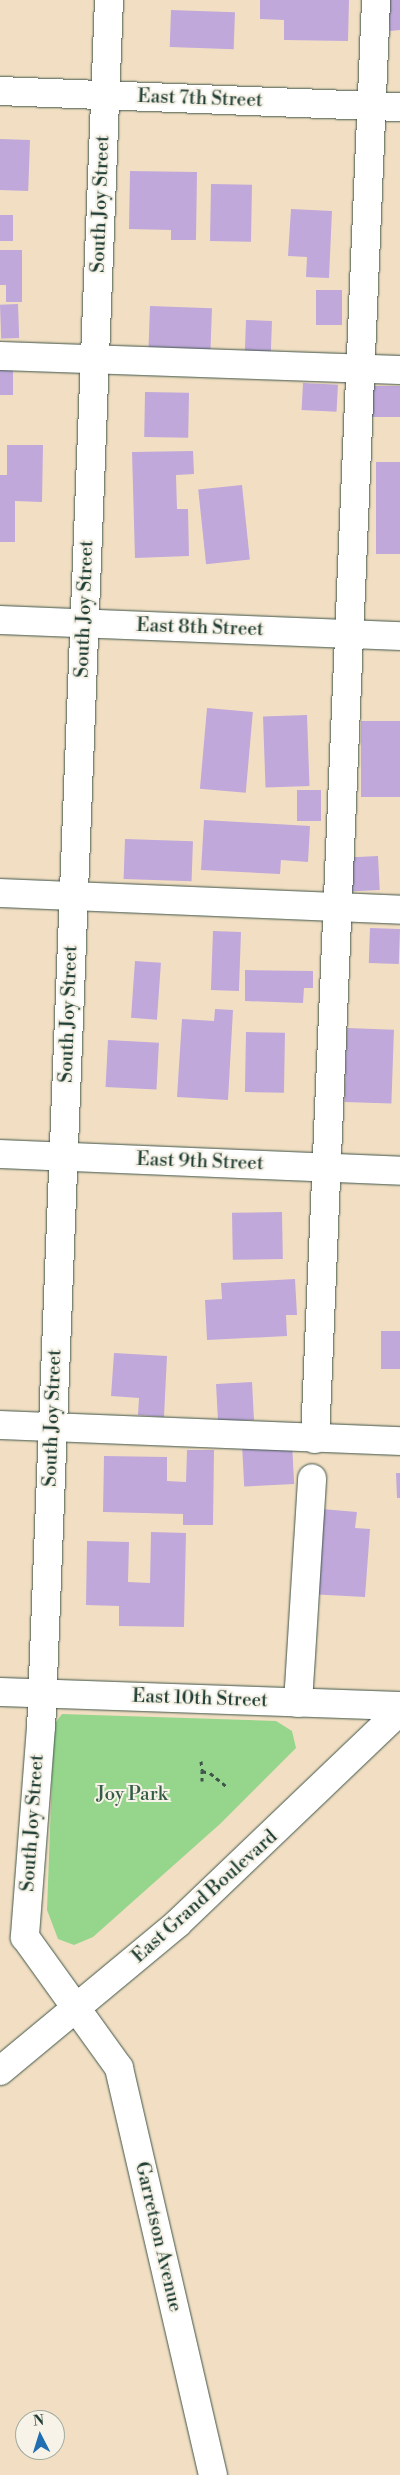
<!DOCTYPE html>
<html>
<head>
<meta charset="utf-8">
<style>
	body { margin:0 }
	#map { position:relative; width:400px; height:2475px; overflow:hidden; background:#f2dfc3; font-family:"Libre Bodoni",serif }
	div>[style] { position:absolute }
	.green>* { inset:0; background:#96d68c }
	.building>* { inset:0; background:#c0a8db; transform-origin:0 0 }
	.path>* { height:3px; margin-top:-1.5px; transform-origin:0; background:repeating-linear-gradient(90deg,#3f5549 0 4px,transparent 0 8px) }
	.roads { filter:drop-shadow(0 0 1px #3f5549) drop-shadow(0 0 1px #3f5549) }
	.minor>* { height:28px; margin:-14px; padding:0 14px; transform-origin:14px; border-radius:14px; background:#fff }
	.major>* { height:28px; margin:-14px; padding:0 14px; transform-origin:14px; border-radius:14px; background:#fff }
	span { translate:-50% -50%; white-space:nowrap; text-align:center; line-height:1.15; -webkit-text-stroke:4px #f7f3e8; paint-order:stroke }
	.street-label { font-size:19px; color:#1f3d34 }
	.park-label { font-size:19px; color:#375c46 }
	.north { position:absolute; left:15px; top:2410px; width:50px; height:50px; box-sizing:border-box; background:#f7f3e8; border:1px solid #a1aaa0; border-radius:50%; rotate:355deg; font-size:14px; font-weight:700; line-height:20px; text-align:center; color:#1f3d34 }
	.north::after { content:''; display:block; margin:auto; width:18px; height:22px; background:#1f6fb2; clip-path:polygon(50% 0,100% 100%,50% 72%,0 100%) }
</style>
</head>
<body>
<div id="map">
	<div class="green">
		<div style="clip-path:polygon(62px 1714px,276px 1721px,292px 1731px,296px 1748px,220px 1824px,93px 1937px,74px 1945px,58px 1939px,47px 1910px,54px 1724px)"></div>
	</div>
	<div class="building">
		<div style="clip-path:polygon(260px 0,349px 0,348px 41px,284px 40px,284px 20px,260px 19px)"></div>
		<div style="clip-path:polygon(388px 0,400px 0,400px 30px,390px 31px)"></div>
		<div style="left:171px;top:10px;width:64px;height:37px;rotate:2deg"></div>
		<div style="left:0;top:139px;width:30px;height:51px;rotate:2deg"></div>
		<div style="clip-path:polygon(130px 171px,197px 172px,196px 240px,171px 240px,171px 230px,129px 229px)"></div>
		<div style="left:211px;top:184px;width:41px;height:57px;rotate:1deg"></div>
		<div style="clip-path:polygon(291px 209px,332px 211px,329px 278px,306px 277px,307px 257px,288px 256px)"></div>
		<div style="left:13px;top:215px;width:26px;height:13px;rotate:90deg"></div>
		<div style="clip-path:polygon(0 250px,22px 250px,22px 302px,6px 302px,6px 285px,0 285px)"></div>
		<div style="left:316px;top:290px;width:26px;height:35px"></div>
		<div style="left:18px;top:304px;width:34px;height:18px;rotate:88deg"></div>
		<div style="left:150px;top:306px;width:62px;height:44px;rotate:2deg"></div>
		<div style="left:246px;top:320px;width:26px;height:34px;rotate:2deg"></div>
		<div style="left:0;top:369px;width:13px;height:26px"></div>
		<div style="left:303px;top:383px;width:35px;height:27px;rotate:3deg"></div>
		<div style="left:400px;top:386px;width:31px;height:35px;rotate:90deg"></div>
		<div style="left:145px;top:392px;width:44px;height:45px;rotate:1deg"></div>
		<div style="clip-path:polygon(7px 445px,43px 445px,42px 502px,15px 501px,15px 542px,0 542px,0 475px,7px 475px)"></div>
		<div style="clip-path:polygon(193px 451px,194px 474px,176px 475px,177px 509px,188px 509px,189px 556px,135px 558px,132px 452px)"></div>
		<div style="left:400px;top:462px;width:92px;height:24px;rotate:90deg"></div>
		<div style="left:242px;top:485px;width:75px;height:44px;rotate:84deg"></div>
		<div style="left:207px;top:708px;width:46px;height:81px;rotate:5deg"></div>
		<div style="left:307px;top:715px;width:71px;height:44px;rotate:88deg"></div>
		<div style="left:400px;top:721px;width:76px;height:39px;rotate:90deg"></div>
		<div style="left:297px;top:790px;width:24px;height:31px"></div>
		<div style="clip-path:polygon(204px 820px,310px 826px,308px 862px,281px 860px,280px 874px,201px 870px)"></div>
		<div style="left:125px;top:839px;width:68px;height:40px;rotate:2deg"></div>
		<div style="left:378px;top:856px;width:34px;height:31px;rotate:87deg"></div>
		<div style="left:370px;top:928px;width:30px;height:35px;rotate:2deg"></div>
		<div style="left:213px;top:931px;width:28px;height:59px;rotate:2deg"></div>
		<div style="left:135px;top:961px;width:26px;height:57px;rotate:4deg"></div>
		<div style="clip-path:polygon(245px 970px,313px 971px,313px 988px,304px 988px,303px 1003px,245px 1001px)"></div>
		<div style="clip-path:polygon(215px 1009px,233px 1010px,228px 1100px,177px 1097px,182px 1019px,214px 1021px)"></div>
		<div style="left:347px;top:1028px;width:47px;height:74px;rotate:2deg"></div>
		<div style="left:246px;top:1032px;width:39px;height:60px;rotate:1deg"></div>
		<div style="left:108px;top:1040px;width:51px;height:47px;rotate:3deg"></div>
		<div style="left:282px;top:1212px;width:47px;height:50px;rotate:89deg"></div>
		<div style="clip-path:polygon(295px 1279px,297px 1315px,286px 1315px,287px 1336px,207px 1340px,205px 1300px,222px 1299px,221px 1283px)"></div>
		<div style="left:381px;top:1331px;width:19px;height:38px"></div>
		<div style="clip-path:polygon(114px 1353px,167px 1356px,164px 1417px,138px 1415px,139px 1398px,111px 1396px)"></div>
		<div style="left:252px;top:1382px;width:38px;height:36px;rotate:87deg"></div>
		<div style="left:292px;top:1443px;width:41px;height:50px;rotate:87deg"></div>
		<div style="clip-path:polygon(187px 1450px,214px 1450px,213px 1525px,183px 1525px,183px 1514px,103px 1512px,104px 1456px,167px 1457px,167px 1481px,186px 1482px)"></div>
		<div style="clip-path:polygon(396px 1473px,400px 1473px,400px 1498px,397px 1498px)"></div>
		<div style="clip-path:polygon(310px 1508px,357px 1512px,355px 1528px,370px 1529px,365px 1597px,308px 1594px)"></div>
		<div style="clip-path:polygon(151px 1532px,186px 1533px,184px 1627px,119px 1626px,119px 1606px,86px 1605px,87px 1541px,129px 1542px,128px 1582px,150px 1583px)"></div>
	</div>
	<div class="path">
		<div style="left:201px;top:1761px;width:10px;rotate:84deg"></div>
		<div style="left:202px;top:1781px;width:10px;rotate:-90deg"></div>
		<div style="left:202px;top:1771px;width:8px;rotate:14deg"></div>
		<div style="left:210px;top:1773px;width:22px;rotate:39deg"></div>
	</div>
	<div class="roads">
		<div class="minor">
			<div style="left:109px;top:0;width:1728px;rotate:92.25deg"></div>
			<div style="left:41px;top:1727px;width:211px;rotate:94.4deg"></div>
			<div style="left:25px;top:1937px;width:161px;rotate:54.3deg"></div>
			<div style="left:119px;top:2068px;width:418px;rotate:77deg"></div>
			<div style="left:0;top:91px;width:400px;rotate:2.3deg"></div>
			<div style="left:0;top:356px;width:400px;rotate:2deg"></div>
			<div style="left:0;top:620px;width:400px;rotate:2.3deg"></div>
			<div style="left:0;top:893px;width:400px;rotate:2.4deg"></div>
			<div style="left:0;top:1154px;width:400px;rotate:2.4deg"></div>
			<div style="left:0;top:1425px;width:400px;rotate:2.3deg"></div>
			<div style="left:315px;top:1439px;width:1440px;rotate:-87.57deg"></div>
			<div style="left:0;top:1692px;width:400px;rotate:2deg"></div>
			<div style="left:298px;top:1703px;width:225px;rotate:-86.4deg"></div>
		</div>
		<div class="major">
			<div style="left:0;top:2071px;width:231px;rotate:-39.7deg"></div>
			<div style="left:178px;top:1923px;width:307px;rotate:-43.7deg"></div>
		</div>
	</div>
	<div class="street-label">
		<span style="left:200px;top:99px;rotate:2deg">East 7th Street</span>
		<span style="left:101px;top:204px;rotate:-88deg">South Joy Street</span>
		<span style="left:85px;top:609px;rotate:-88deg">South Joy Street</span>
		<span style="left:200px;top:628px;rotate:2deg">East 8th Street</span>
		<span style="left:69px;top:1014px;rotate:-88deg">South Joy Street</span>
		<span style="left:200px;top:1162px;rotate:2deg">East 9th Street</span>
		<span style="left:53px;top:1418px;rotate:-88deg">South Joy Street</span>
		<span style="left:200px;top:1699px;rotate:2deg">East 10th Street</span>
		<span style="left:33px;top:1823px;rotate:-86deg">South Joy Street</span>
		<span style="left:205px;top:1897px;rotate:-42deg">East Grand Boulevard</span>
		<span style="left:158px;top:2237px;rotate:77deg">Garretson Avenue</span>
	</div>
	<div class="park-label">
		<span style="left:132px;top:1795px">Joy Park</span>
	</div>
	<div class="north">N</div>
</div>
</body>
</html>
